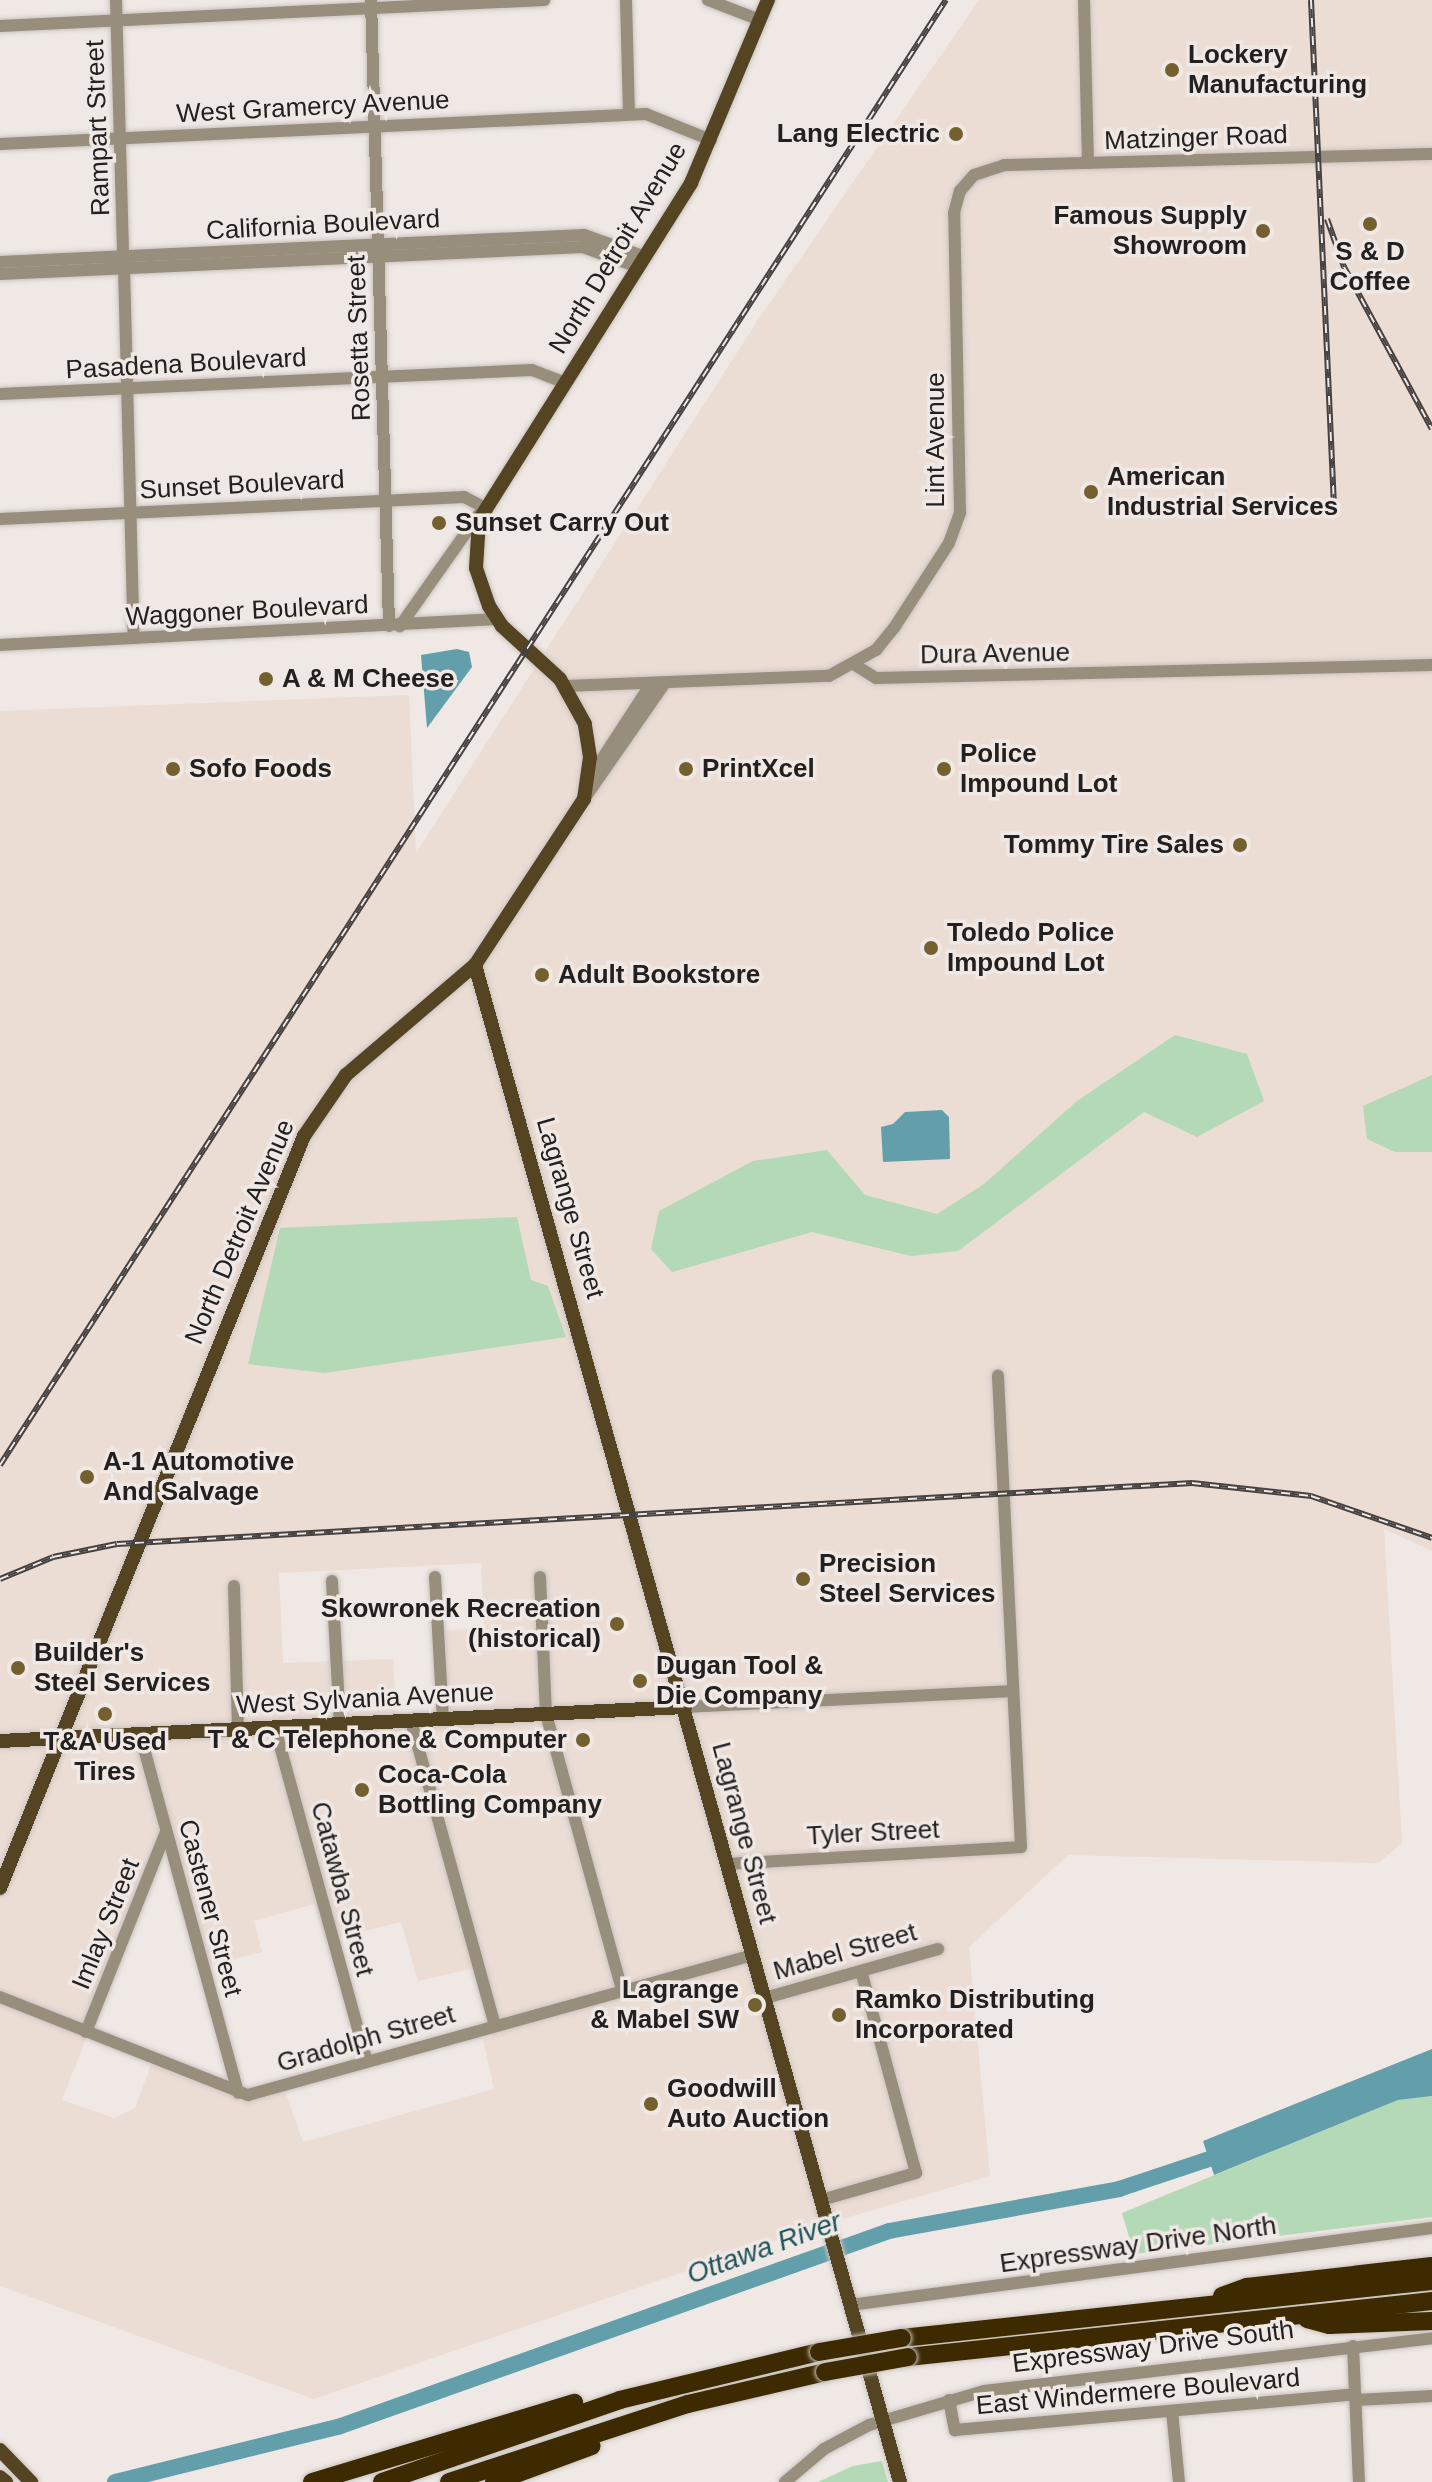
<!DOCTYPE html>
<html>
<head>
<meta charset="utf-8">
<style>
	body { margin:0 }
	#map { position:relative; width:1432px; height:2482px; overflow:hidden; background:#efe8e4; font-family:Helvetica,sans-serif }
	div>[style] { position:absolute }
	.built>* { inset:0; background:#ebdcd4 }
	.green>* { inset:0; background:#b3d9b6 }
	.water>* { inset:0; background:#639faa }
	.river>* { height:16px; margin:-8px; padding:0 8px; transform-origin:8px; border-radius:8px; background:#639faa }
	.roads { filter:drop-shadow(0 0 2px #cac4c1) drop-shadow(0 0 2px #cac4c1) }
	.minor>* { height:12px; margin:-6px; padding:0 6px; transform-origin:6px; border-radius:6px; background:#988e7c }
	.major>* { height:14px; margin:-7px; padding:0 7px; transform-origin:7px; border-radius:7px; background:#542 }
	.highway>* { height:18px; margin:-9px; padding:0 9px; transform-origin:9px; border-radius:9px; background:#3e2a00 }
	.rail>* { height:6px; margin-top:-3px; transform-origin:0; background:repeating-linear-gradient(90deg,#efe8e4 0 9px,#464241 0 18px); box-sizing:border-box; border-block:2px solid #464241 }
	.bridges { filter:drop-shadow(0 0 2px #cac4c1) drop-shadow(0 0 2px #cac4c1) }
	.highway-bridge>* { height:18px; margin:-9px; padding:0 9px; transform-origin:9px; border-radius:9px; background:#3e2a00 }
	.dots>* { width:22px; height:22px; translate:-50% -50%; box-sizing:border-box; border:4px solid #efe8e4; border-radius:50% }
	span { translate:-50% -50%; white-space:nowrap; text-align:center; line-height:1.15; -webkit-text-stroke:7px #efe8e4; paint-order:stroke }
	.poi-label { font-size:26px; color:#23201f; font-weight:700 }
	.left { translate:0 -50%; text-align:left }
	.right { translate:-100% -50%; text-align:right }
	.street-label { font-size:26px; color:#23201f }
	.water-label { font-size:28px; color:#1e535c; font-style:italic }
</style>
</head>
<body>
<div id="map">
	<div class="built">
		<div style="clip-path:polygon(evenodd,979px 0,1432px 0,1432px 1551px,1384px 1529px,1402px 1843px,1378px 1863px,1068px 1855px,969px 1947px,990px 2176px,811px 2228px,314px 2399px,0 2286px,0 711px,409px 695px,416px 853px,758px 320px,979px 0,481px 1563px,484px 1628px,440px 1631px,444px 1710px,396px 1713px,393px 1659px,283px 1663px,279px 1573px,481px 1563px,979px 0,166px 1834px,206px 1966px,262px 1952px,254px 1921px,314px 1904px,325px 1941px,401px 1922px,418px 1981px,475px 1968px,493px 2037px,483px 2039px,494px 2089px,303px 2142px,284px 2089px,244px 2101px,151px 2065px,135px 2108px,114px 2118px,62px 2100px,166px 1834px)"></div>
	</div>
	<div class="green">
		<div style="clip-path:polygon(1175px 1035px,1247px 1054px,1264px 1101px,1197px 1137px,1144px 1112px,958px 1251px,911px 1256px,812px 1232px,672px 1272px,651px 1249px,659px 1211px,753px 1161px,827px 1150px,865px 1195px,937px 1214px,984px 1184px,1077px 1101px)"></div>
		<div style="clip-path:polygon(1432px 1075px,1432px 1152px,1395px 1152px,1367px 1139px,1363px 1106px)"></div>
		<div style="clip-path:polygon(517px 1217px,531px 1280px,548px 1286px,566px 1337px,325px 1373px,248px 1364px,280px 1228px)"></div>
		<div style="clip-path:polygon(1432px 2096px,1432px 2217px,1134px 2254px,1122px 2213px,1398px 2100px)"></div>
		<div style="clip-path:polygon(882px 2461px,888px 2482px,818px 2482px,853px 2466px)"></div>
	</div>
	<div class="water">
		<div style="clip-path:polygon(457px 649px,469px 652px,472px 667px,427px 728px,421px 655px)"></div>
		<div style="clip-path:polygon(942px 1110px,949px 1117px,950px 1159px,883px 1162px,881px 1127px,893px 1124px,905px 1112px)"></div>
		<div style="clip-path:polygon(1432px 2049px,1432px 2096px,1398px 2100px,1214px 2175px,1203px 2141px)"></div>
	</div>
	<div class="river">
		<div style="left:115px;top:2482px;width:230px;rotate:-13.9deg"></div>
		<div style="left:338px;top:2427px;width:585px;rotate:-19.58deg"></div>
		<div style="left:889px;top:2231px;width:234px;rotate:-10.3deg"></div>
		<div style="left:1119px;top:2189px;width:114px;rotate:-18.4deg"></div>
	</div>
	<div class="roads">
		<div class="minor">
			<div style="left:116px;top:0;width:255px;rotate:88.4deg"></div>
			<div style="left:123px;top:255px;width:11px;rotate:124deg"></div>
			<div style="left:117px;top:264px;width:8px;rotate:30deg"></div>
			<div style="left:124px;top:268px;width:370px;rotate:88.5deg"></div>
			<div style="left:371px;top:0;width:626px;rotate:88.35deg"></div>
			<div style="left:626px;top:0;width:114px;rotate:88.5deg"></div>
			<div style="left:708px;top:0;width:56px;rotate:21deg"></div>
			<div style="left:1084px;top:0;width:163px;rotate:88.6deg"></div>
			<div style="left:0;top:26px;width:545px;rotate:-2.74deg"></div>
			<div style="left:0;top:144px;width:647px;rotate:-2.66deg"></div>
			<div style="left:646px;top:114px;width:70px;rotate:21.8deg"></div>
			<div style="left:0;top:262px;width:585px;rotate:-2.65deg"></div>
			<div style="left:584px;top:235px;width:65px;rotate:19.8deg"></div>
			<div style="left:0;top:274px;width:584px;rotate:-2.65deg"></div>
			<div style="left:583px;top:247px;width:59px;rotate:20deg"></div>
			<div style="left:0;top:394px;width:533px;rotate:-2.58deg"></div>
			<div style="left:532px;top:370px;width:33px;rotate:21deg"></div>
			<div style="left:0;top:519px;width:465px;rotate:-2.7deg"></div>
			<div style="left:464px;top:497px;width:22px;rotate:27deg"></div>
			<div style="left:484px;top:507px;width:146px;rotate:125.2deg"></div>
			<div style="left:0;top:645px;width:497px;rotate:-3deg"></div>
			<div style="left:855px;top:665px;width:25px;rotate:32deg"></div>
			<div style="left:876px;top:678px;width:556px;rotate:-1.34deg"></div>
			<div style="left:565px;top:686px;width:264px;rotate:-2.2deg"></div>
			<div style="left:829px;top:676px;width:54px;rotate:-29deg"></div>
			<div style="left:876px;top:650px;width:28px;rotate:-51deg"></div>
			<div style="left:894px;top:628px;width:101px;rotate:-57.1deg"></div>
			<div style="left:949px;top:543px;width:32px;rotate:-70deg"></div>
			<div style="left:960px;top:513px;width:300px;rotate:-91.1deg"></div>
			<div style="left:954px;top:213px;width:23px;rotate:-75deg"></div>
			<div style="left:960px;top:191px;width:21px;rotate:-49deg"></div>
			<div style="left:974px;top:175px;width:32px;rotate:-18deg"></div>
			<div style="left:1004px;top:165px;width:428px;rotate:-1.5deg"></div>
			<div style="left:587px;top:782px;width:117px;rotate:-56.9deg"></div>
			<div style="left:584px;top:799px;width:141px;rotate:-55.1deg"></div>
			<div style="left:435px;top:1577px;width:142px;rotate:86.8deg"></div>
			<div style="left:540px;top:1577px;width:137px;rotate:87.5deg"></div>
			<div style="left:546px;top:1714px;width:286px;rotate:74.6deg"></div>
			<div style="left:332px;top:1581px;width:143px;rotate:86.8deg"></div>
			<div style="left:234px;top:1586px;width:144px;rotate:88.4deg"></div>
			<div style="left:685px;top:1707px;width:328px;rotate:-2.8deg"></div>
			<div style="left:411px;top:1721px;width:316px;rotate:74.6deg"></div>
			<div style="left:275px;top:1728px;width:346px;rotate:74.6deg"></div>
			<div style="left:140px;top:1734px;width:372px;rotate:74.7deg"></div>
			<div style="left:727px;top:1864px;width:294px;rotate:-3.3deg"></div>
			<div style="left:1021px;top:1847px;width:472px;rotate:-92.8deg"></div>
			<div style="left:0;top:1997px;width:267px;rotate:21.6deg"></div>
			<div style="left:248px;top:2095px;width:524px;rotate:-15.49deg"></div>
			<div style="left:765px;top:1998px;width:180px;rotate:-15.8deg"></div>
			<div style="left:86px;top:2032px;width:215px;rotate:-68.2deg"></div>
			<div style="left:821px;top:2200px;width:99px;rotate:-15.9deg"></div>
			<div style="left:916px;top:2173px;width:209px;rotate:-105.2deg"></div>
			<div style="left:850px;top:2305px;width:587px;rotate:-7.54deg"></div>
			<div style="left:1353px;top:2346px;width:136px;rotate:87.5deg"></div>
			<div style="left:949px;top:2400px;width:31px;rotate:79deg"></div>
			<div style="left:955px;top:2430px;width:402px;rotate:-5.1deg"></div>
			<div style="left:1356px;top:2400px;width:76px;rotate:-3deg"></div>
			<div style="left:1172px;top:2411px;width:71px;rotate:84.4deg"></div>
			<div style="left:785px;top:2482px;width:51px;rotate:-40.2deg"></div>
			<div style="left:824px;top:2449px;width:51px;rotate:-28.1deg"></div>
			<div style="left:869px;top:2425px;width:120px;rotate:-16.5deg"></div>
			<div style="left:984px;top:2391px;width:451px;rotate:-6.7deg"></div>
		</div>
		<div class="major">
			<div style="left:475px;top:965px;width:1575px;rotate:74.35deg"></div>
			<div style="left:0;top:1741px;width:686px;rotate:-2.84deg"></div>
			<div style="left:0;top:1888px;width:811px;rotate:-67.99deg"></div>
			<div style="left:304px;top:1136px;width:74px;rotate:-55.5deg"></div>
			<div style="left:346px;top:1075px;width:170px;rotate:-40.5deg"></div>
			<div style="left:475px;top:965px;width:199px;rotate:-56.7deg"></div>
			<div style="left:584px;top:799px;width:42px;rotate:-81.9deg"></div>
			<div style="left:590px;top:757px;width:33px;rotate:-99deg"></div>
			<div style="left:585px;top:724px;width:51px;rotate:-119.1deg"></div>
			<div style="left:560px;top:679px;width:79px;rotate:-137.6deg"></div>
			<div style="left:502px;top:626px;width:24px;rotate:-123deg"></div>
			<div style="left:489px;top:606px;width:40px;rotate:-108.9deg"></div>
			<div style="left:476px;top:568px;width:48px;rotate:-86.4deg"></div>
			<div style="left:479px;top:520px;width:398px;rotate:-57.8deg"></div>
			<div style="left:691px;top:183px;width:199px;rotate:-67.2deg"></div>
			<div style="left:0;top:2450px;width:45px;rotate:45.9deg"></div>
			<div style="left:0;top:2477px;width:8px;rotate:40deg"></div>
		</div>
		<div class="highway">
			<div style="left:1222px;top:2296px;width:27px;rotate:-20deg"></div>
			<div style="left:1247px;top:2287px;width:186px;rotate:-6.5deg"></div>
			<div style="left:1307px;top:2319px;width:23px;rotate:15deg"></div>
			<div style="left:1329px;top:2325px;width:103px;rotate:-2.2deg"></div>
			<div style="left:902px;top:2338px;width:533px;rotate:-6.14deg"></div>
			<div style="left:908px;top:2357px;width:527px;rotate:-6.1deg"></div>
			<div style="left:312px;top:2482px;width:274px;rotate:-16.8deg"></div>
			<div style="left:382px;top:2482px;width:252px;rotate:-19deg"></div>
			<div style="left:620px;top:2400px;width:205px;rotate:-13.6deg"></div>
			<div style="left:449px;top:2482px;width:251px;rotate:-18.1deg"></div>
			<div style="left:688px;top:2404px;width:141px;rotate:-13.1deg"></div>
			<div style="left:494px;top:2482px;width:104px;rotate:-20.2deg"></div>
		</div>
	</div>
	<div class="rail">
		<div style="left:1311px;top:0;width:500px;rotate:87.4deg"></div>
		<div style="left:1327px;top:219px;width:51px;rotate:70.5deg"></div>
		<div style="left:1344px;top:267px;width:184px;rotate:61.5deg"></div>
		<div style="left:0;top:1465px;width:1744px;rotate:-57.15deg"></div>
		<div style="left:0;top:1579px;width:57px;rotate:-22.5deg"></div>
		<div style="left:53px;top:1557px;width:65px;rotate:-11.5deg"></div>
		<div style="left:117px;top:1544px;width:1077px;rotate:-3.25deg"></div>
		<div style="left:1192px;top:1483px;width:120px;rotate:6.2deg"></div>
		<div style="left:1311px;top:1496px;width:128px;rotate:19.1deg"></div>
	</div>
	<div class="bridges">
		<div class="highway-bridge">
			<div style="left:819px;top:2352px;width:84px;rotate:-9.6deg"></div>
			<div style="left:825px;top:2372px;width:84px;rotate:-10.2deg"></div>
		</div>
	</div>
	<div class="dots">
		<div style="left:1172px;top:70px;background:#74602f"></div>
		<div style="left:956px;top:134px;background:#74602f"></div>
		<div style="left:1370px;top:224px;background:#74602f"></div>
		<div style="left:1263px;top:231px;background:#74602f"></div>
		<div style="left:1091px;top:492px;background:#74602f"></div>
		<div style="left:439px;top:523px;background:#74602f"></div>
		<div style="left:266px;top:679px;background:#74602f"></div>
		<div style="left:173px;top:769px;background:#74602f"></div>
		<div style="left:686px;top:769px;background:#74602f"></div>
		<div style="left:944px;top:769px;background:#74602f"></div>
		<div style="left:1240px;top:845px;background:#74602f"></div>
		<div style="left:931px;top:948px;background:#74602f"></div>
		<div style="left:542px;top:975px;background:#74602f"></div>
		<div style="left:87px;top:1477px;background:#74602f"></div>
		<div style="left:803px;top:1579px;background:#74602f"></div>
		<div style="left:617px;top:1624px;background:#74602f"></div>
		<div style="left:18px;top:1668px;background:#74602f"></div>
		<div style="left:640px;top:1681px;background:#74602f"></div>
		<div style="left:105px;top:1714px;background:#74602f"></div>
		<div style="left:583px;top:1740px;background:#74602f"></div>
		<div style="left:362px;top:1790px;background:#74602f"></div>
		<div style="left:755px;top:2005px;background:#74602f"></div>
		<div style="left:839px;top:2015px;background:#74602f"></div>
		<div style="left:651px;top:2104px;background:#74602f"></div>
	</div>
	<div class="poi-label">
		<span class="left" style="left:1188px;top:70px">Lockery<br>Manufacturing</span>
		<span class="right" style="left:940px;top:134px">Lang Electric</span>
		<span class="right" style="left:1247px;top:231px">Famous Supply<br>Showroom</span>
		<span style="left:1370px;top:267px">S &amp; D<br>Coffee</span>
		<span class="left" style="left:1107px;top:492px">American<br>Industrial Services</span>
		<span class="left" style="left:455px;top:523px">Sunset Carry Out</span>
		<span class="left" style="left:282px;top:679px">A &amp; M Cheese</span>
		<span class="left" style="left:960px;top:769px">Police<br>Impound Lot</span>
		<span class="left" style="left:189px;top:769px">Sofo Foods</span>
		<span class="left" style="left:702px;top:769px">PrintXcel</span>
		<span class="right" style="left:1224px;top:845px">Tommy Tire Sales</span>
		<span class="left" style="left:947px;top:948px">Toledo Police<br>Impound Lot</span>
		<span class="left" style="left:558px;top:975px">Adult Bookstore</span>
		<span class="left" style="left:103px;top:1477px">A-1 Automotive<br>And Salvage</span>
		<span class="left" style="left:819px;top:1579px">Precision<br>Steel Services</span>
		<span class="right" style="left:601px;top:1624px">Skowronek Recreation<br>(historical)</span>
		<span class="left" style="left:34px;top:1668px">Builder's<br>Steel Services</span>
		<span class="left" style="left:656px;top:1681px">Dugan Tool &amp;<br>Die Company</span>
		<span class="right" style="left:567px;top:1740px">T &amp; C Telephone &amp; Computer</span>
		<span style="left:105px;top:1757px">T&amp;A Used<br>Tires</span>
		<span class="left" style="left:378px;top:1790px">Coca-Cola<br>Bottling Company</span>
		<span class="right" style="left:739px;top:2005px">Lagrange<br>&amp; Mabel SW</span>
		<span class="left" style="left:855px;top:2015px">Ramko Distributing<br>Incorporated</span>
		<span class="left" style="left:667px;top:2104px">Goodwill<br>Auto Auction</span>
	</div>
	<div class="street-label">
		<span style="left:313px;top:107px;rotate:-3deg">West Gramercy Avenue</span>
		<span style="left:98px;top:128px;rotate:-92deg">Rampart Street</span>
		<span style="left:1196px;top:138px;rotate:-2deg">Matzinger Road</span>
		<span style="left:323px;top:225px;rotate:-3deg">California Boulevard</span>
		<span style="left:618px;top:248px;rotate:-59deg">North Detroit Avenue</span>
		<span style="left:359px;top:338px;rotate:-92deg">Rosetta Street</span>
		<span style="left:186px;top:364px;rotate:-3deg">Pasadena Boulevard</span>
		<span style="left:936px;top:440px;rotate:-90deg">Lint Avenue</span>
		<span style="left:242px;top:485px;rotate:-3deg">Sunset Boulevard</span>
		<span style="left:247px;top:611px;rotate:-3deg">Waggoner Boulevard</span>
		<span style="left:995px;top:654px;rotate:-1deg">Dura Avenue</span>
		<span style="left:570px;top:1208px;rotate:74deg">Lagrange Street</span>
		<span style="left:240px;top:1232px;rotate:-67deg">North Detroit Avenue</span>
		<span style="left:365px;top:1699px;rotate:-3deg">West Sylvania Avenue</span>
		<span style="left:744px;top:1833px;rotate:75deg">Lagrange Street</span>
		<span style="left:873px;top:1833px;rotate:-3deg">Tyler Street</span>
		<span style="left:342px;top:1889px;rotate:75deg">Catawba Street</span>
		<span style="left:210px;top:1908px;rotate:75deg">Castener Street</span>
		<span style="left:106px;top:1924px;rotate:-68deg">Imlay Street</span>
		<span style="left:845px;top:1952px;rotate:-16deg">Mabel Street</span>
		<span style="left:366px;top:2039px;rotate:-16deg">Gradolph Street</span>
		<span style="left:1138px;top:2245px;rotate:-8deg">Expressway Drive North</span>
		<span style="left:1153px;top:2347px;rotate:-7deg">Expressway Drive South</span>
		<span style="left:1138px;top:2392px;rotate:-5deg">East Windermere Boulevard</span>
	</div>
	<div class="water-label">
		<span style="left:764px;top:2248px;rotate:-20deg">Ottawa River</span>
	</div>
</div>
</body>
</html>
